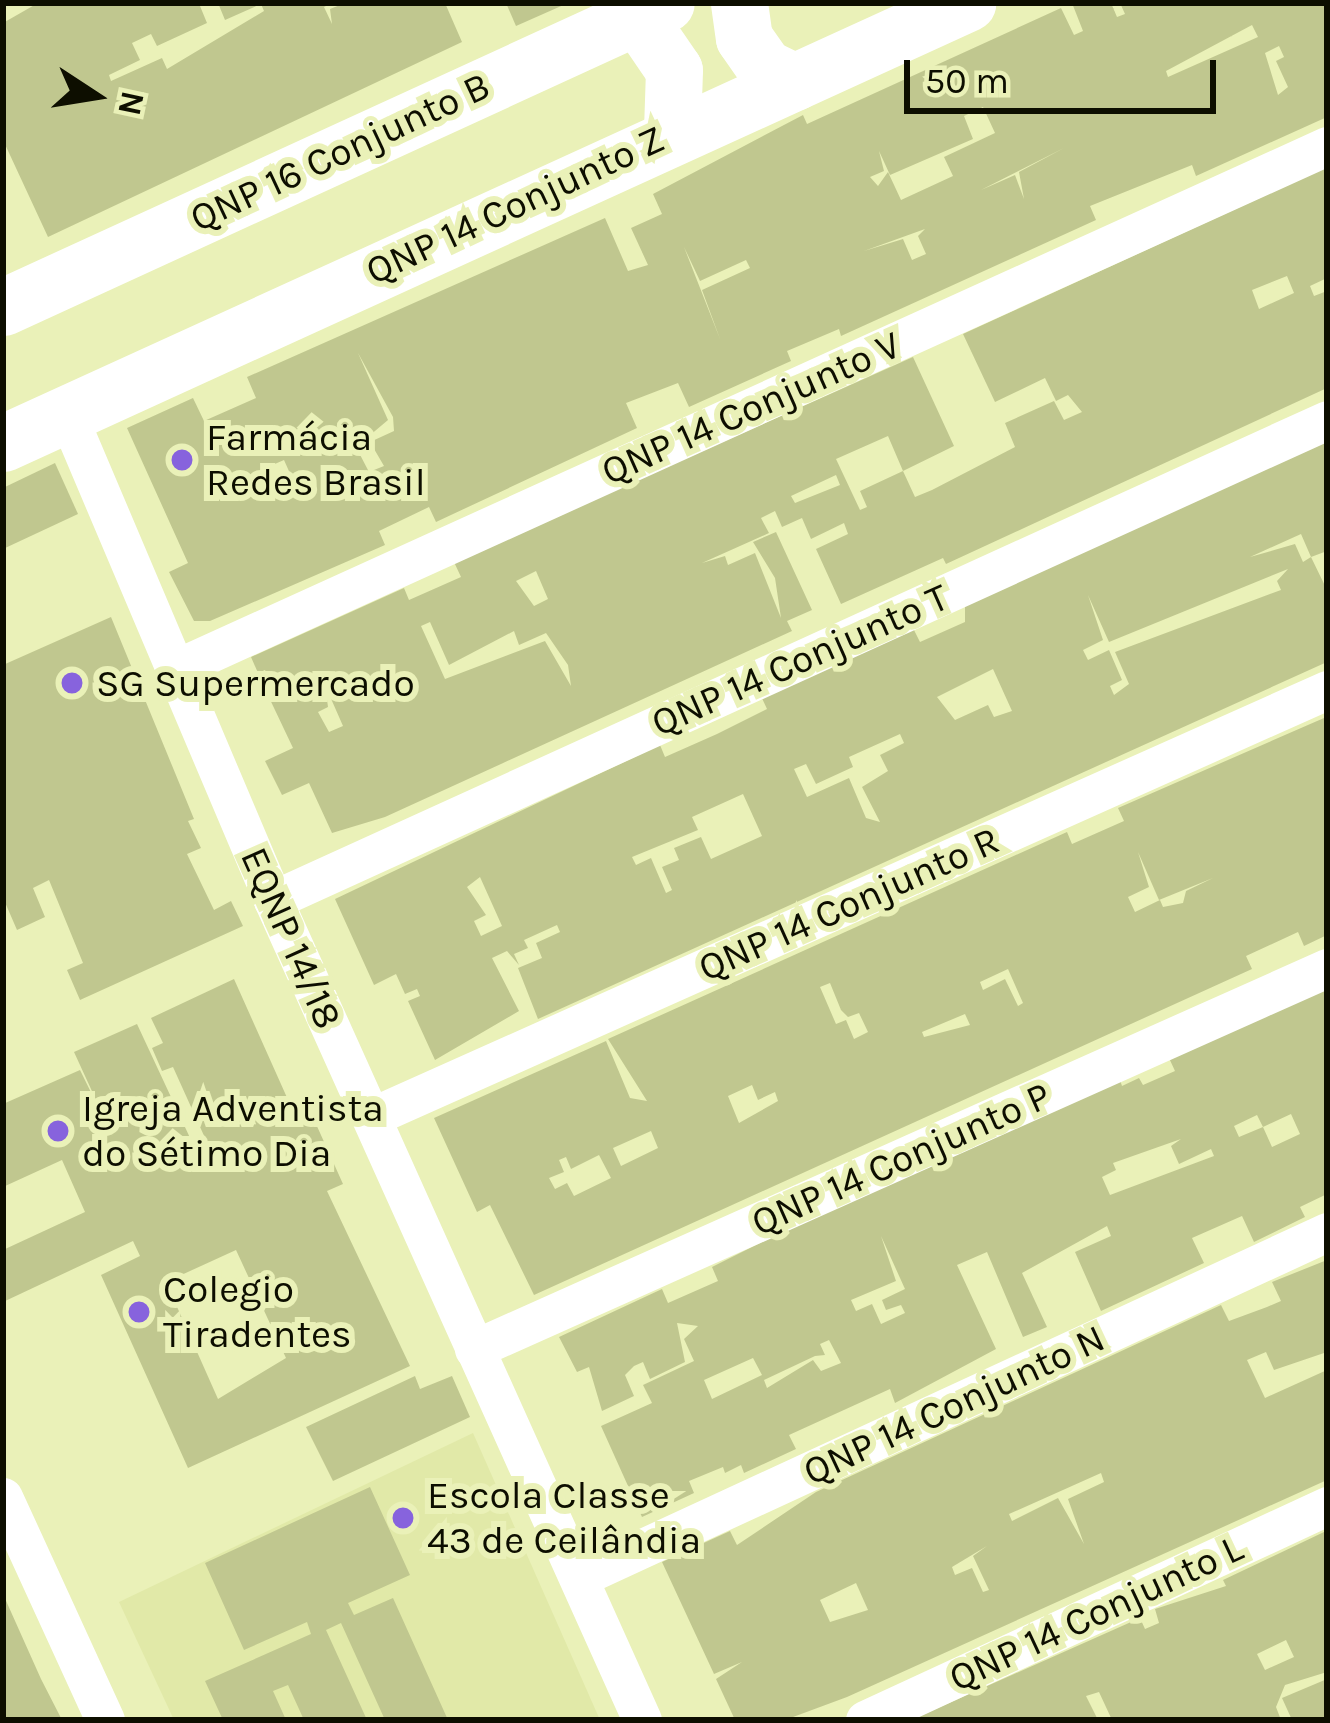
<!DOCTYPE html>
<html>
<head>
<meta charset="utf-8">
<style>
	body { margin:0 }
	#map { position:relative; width:1330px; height:1723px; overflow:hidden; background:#eaf1b8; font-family:Karla,sans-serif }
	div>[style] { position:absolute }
	.built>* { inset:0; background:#e1e9a8 }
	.building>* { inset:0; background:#c0c78f }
	.street>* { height:39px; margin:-19.5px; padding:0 19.5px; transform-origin:19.5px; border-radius:19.5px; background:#fff }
	.secondary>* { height:57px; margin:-28.5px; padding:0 28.5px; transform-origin:28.5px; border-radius:28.5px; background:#fff }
	.dots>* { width:33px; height:33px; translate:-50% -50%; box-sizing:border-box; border:6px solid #eaf1b8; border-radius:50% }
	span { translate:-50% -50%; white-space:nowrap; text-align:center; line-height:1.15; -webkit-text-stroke:12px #eaf1b8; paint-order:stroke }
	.street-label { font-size:39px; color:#0d0e00 }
	.poi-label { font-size:39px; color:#0d0e00 }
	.left { translate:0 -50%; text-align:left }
	.frame { position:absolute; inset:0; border:6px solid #0d0e00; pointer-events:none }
	.north { position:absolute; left:36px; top:36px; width:120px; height:120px; -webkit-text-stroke:9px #eaf1b8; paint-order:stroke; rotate:102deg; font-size:33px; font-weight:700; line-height:48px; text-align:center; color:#0d0e00 }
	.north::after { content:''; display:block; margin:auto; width:42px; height:54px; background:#0d0e00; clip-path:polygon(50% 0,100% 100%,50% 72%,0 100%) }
	.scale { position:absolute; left:904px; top:60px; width:312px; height:54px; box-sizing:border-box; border:6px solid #0d0e00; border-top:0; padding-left:15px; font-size:36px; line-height:42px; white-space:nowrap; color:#0d0e00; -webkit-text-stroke:9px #eaf1b8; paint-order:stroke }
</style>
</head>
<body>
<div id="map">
	<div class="built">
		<div style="clip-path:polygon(473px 1433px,600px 1720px,174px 1720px,119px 1602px)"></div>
	</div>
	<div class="building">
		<div style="clip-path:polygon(38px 3px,206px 3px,200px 6px,207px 23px,157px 46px,151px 34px,132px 43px,140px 60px,109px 75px,111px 81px,162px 58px,167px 69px,264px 11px,261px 4px,225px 20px,218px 3px,332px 3px,324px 7px,332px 24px,330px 9px,345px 3px,445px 3px,462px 42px,48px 237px,3px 140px,3px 23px)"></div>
		<div style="clip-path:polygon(506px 3px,568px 3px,516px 26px)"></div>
		<div style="clip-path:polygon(evenodd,1072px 3px,1111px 3px,1117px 17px,1125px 14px,1120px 3px,1327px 3px,1327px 117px,1196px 176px,1192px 165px,1090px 206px,1096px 220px,841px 336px,839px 329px,787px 351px,791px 361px,689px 407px,678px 383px,626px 403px,637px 428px,436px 522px,429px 507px,379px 531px,385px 545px,210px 621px,194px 621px,169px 572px,188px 563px,127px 428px,193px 398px,204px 421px,256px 398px,247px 377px,605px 218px,628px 271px,648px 265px,631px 228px,662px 214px,653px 194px,803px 115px,807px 124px,1061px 8px,1074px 35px,1083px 31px,1072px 3px,1252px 25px,1258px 37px,1168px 77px,1166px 71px,1252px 25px,1072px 3px,1279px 46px,1284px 57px,1276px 61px,1288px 87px,1278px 95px,1265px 53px,1279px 46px,1072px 3px,983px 107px,995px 133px,944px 157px,953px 176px,901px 200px,888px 172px,878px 186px,870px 177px,884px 171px,879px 151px,890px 175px,973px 139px,964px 116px,983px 107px,1072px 3px,1064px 148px,1019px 172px,1024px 199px,1015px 175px,981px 190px,1064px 148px,1072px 3px,925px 229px,918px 236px,926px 254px,912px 260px,903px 239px,864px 251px,925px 229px,1072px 3px,684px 247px,700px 281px,746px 260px,750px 268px,702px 290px,720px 339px,684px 247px,1072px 3px,358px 353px,393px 417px,394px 431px,370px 442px,384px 466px,369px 472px,356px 447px,388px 420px,358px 353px,1072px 3px,284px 460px,296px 487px,267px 501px,261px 489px,240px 499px,233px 482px,284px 460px)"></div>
		<div style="clip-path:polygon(evenodd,1327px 167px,1327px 278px,1310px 286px,1314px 296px,1327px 291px,1327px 388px,946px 564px,943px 558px,841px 604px,816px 549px,848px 534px,844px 523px,811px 539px,802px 518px,782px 527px,775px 511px,761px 518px,769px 533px,702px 563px,725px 556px,728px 565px,755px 553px,781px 618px,775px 578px,753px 542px,776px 532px,812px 610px,787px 621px,792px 631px,385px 817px,332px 833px,309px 783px,282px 795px,265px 761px,293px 748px,265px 689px,272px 686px,265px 670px,258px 673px,251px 657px,404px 588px,409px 600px,461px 577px,454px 562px,913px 357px,954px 446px,903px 471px,888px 436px,836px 459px,860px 510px,867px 507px,860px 491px,903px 471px,915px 497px,932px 490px,1015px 447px,1005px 423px,1054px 401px,1064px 420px,1082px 412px,1068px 395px,1056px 401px,1045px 378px,995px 402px,963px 334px,1327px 167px,1287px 276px,1294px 293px,1259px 309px,1252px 290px,1287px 276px,1327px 167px,836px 475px,840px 485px,795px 503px,791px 496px,836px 475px,1327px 167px,536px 571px,548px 599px,534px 606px,516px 581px,536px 571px,1327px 167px,430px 622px,449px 665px,514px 631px,519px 645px,546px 633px,568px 665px,571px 686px,545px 641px,445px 679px,421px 626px,430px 622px,1327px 167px,325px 685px,343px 726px,329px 732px,318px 712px,328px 707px,325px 685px)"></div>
		<div style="clip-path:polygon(evenodd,1327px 440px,1327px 551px,1311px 557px,1301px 534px,1250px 557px,1295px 544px,1303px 562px,1311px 557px,1327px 590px,1327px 662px,538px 1019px,518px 968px,542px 958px,536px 943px,560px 932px,557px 925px,524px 940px,528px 948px,514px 954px,519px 965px,507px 951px,492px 958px,519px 1011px,435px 1060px,408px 1001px,420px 996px,417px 989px,405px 994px,396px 974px,374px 985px,335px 899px,660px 745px,665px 757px,717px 734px,767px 709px,761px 696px,862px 650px,913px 628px,920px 642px,965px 622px,965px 605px,1327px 440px,1288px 569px,1277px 581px,1281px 590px,1115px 652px,1129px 684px,1114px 695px,1110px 686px,1122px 680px,1109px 650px,1088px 660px,1083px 650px,1103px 640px,1088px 595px,1109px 642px,1288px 569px,1327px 440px,993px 669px,1012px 711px,994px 717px,988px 705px,955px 720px,937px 697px,993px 669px,1327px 440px,900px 734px,904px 743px,880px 755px,888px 771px,862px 787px,880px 822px,866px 818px,849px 778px,807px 797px,794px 769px,806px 764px,816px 784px,853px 767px,849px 757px,900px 734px,1327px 440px,743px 794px,762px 836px,711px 859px,701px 837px,674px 848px,679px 860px,662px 867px,672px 890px,666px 893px,651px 858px,636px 865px,632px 857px,698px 830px,692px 817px,743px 794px,1327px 440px,480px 877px,502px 926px,481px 936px,474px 921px,486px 915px,467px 887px,480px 877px)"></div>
		<div style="clip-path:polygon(55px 463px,78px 514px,3px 549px,5px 487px)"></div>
		<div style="clip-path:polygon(111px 617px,194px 819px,188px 821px,201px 848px,187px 854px,214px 910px,231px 901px,243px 926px,80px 1000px,67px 970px,83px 963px,49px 880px,33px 888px,45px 917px,17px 930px,4px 900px,3px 665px)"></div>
		<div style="clip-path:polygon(evenodd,1324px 718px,1327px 935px,1304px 946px,1298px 932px,1246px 956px,1252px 969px,534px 1295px,490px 1205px,477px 1212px,434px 1118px,606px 1041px,630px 1098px,647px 1101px,608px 1039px,1067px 832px,1072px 844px,1124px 821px,1118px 808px,1324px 718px,1138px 852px,1159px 900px,1213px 878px,1186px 891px,1183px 903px,1163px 907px,1160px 900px,1135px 912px,1128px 897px,1149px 887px,1138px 852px,1324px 718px,1008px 969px,1023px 1003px,1018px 1006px,1005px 979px,983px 990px,980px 982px,1008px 969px,1324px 718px,830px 983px,841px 1010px,848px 1017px,859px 1013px,868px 1032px,854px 1039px,846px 1020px,836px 1024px,820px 987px,830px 983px,1324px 718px,965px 1014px,970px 1025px,924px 1037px,922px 1032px,965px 1014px,1324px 718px,752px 1085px,758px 1100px,775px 1092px,778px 1101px,739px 1123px,728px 1096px,752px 1085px,1324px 718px,651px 1131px,658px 1148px,621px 1166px,613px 1148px,651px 1131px,1324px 718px,599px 1155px,611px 1178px,574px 1196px,567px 1183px,555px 1189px,549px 1178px,564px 1172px,559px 1160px,566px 1157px,571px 1169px,599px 1155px)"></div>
		<div style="clip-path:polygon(evenodd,234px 979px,293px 1111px,307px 1104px,343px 1184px,327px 1191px,410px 1366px,188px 1468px,101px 1275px,140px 1256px,133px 1241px,3px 1302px,3px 1250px,85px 1212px,62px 1160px,3px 1187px,3px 1104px,80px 1070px,113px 1137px,74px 1052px,137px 1024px,198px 1155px,210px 1149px,173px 1067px,162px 1071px,152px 1048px,163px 1043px,151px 1018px,234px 979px,236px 1250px,286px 1358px,218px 1399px,166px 1282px,236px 1250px)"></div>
		<div style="clip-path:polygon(evenodd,1327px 985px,1327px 1194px,1300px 1207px,1305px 1217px,1254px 1242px,1242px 1216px,1192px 1238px,1204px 1263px,1101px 1311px,1075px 1252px,1111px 1236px,1107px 1226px,1022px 1273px,1047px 1327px,1023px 1337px,987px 1252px,957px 1265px,996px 1349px,895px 1403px,890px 1389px,789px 1435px,796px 1449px,744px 1473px,741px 1465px,725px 1473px,723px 1467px,689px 1481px,694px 1493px,642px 1517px,601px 1426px,652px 1403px,643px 1385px,694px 1361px,684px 1339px,698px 1326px,677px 1323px,685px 1362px,650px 1379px,643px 1362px,634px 1366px,625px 1375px,634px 1396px,602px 1411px,589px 1367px,577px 1372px,559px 1337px,662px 1289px,668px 1303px,718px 1281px,712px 1267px,762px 1242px,1120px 1080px,1122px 1086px,1139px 1078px,1143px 1085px,1175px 1071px,1169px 1058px,1327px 985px,1291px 1114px,1300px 1134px,1272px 1147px,1263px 1127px,1239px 1137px,1234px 1126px,1257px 1115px,1263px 1127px,1291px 1114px,1327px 985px,1181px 1139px,1171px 1146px,1179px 1164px,1211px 1149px,1214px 1156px,1110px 1195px,1102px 1177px,1116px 1170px,1113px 1163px,1181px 1139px,1327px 985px,881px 1236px,905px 1289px,882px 1300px,886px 1310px,901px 1305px,905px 1313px,881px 1324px,872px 1304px,856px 1311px,851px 1300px,896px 1281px,881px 1236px,1327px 985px,829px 1340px,841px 1363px,821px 1371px,813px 1360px,767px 1388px,764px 1380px,815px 1356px,825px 1355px,820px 1344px,829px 1340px,1327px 985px,753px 1358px,762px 1375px,712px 1399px,704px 1380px,753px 1358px)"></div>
		<div style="clip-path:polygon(evenodd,1327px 1260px,1327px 1352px,1274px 1370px,1266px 1352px,1247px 1360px,1265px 1398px,1327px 1370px,1327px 1480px,847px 1697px,785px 1720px,735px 1720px,716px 1679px,742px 1662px,714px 1674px,662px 1562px,730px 1531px,737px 1545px,816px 1492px,1221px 1305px,1229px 1321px,1267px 1307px,1281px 1301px,1272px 1282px,1327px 1260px,1101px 1473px,1104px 1482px,1068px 1499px,1084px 1544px,1058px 1498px,1012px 1521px,1009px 1514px,1101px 1473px,1327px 1260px,987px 1546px,973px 1556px,989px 1590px,983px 1592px,972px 1568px,955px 1575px,952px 1567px,987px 1546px,1327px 1260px,856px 1583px,868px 1610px,830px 1622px,820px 1600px,856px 1583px)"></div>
		<div style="clip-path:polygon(415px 1376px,420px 1389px,452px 1376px,470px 1417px,333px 1481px,306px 1427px)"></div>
		<div style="clip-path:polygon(370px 1487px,410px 1575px,348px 1603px,354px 1615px,393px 1598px,448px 1720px,385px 1720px,341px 1623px,326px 1630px,367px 1720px,304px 1720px,288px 1685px,273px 1691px,286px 1720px,223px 1720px,205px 1681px,311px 1634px,307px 1622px,244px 1650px,205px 1563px)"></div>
		<div style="clip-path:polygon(evenodd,1324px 1532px,1327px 1672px,1285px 1685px,1276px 1707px,1281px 1720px,1112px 1720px,1099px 1692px,1086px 1696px,1098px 1720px,911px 1720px,1140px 1618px,1145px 1629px,1159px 1623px,1155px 1609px,1226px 1586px,1223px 1580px,1324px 1532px,1286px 1640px,1294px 1657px,1265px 1670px,1257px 1654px,1286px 1640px)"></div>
		<div style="clip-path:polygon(3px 1594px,41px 1679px,62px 1720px,3px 1720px)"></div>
		<div style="clip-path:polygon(1327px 1679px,1327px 1720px,1292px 1720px,1282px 1698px)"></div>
	</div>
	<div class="street">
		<div style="left:67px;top:414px;width:528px;rotate:67.03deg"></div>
		<div style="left:273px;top:900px;width:899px;rotate:65.77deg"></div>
		<div style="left:175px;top:669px;width:1265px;rotate:-24.42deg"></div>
		<div style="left:273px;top:900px;width:1158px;rotate:-24.48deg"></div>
		<div style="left:371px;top:1117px;width:1047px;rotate:-24.07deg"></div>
		<div style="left:474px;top:1349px;width:934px;rotate:-24.07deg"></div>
		<div style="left:3px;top:1497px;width:245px;rotate:65.4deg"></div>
		<div style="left:580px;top:1577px;width:823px;rotate:-24.79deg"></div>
		<div style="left:865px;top:1720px;width:509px;rotate:-24.85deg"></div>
	</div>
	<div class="secondary">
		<div style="left:739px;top:3px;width:35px;rotate:82deg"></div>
		<div style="left:744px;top:38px;width:35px;rotate:55deg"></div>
		<div style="left:764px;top:67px;width:34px;rotate:26deg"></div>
		<div style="left:637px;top:16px;width:65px;rotate:55.6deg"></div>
		<div style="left:674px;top:70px;width:61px;rotate:91.9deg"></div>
		<div style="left:3px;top:307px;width:729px;rotate:-24.63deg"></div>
		<div style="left:3px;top:443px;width:1060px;rotate:-24.53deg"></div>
	</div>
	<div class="dots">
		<div style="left:182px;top:460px;background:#8763dd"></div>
		<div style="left:72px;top:683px;background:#8763dd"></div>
		<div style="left:58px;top:1131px;background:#8763dd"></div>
		<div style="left:139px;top:1312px;background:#8763dd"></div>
		<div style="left:403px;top:1518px;background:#8763dd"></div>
	</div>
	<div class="street-label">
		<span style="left:340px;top:152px;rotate:-25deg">QNP 16 Conjunto B</span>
		<span style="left:515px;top:205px;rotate:-25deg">QNP 14 Conjunto Z</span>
		<span style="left:751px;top:408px;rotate:-24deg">QNP 14 Conjunto V</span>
		<span style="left:800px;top:660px;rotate:-24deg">QNP 14 Conjunto T</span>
		<span style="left:849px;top:904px;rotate:-24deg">QNP 14 Conjunto R</span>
		<span style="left:291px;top:938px;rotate:66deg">EQNP 14/18</span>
		<span style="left:901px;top:1159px;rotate:-24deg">QNP 14 Conjunto P</span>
		<span style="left:954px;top:1405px;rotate:-25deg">QNP 14 Conjunto N</span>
		<span style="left:1096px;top:1613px;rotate:-25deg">QNP 14 Conjunto L</span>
	</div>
	<div class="poi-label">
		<span class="left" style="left:206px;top:460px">Farmácia<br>Redes Brasil</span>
		<span class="left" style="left:96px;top:683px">SG Supermercado</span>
		<span class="left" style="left:82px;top:1131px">Igreja Adventista<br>do Sétimo Dia</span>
		<span class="left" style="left:163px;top:1312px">Colegio<br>Tiradentes</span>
		<span class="left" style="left:427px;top:1518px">Escola Classe<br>43 de Ceilândia</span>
	</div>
	<div class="frame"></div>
	<div class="north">N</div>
	<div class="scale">50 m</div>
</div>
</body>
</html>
